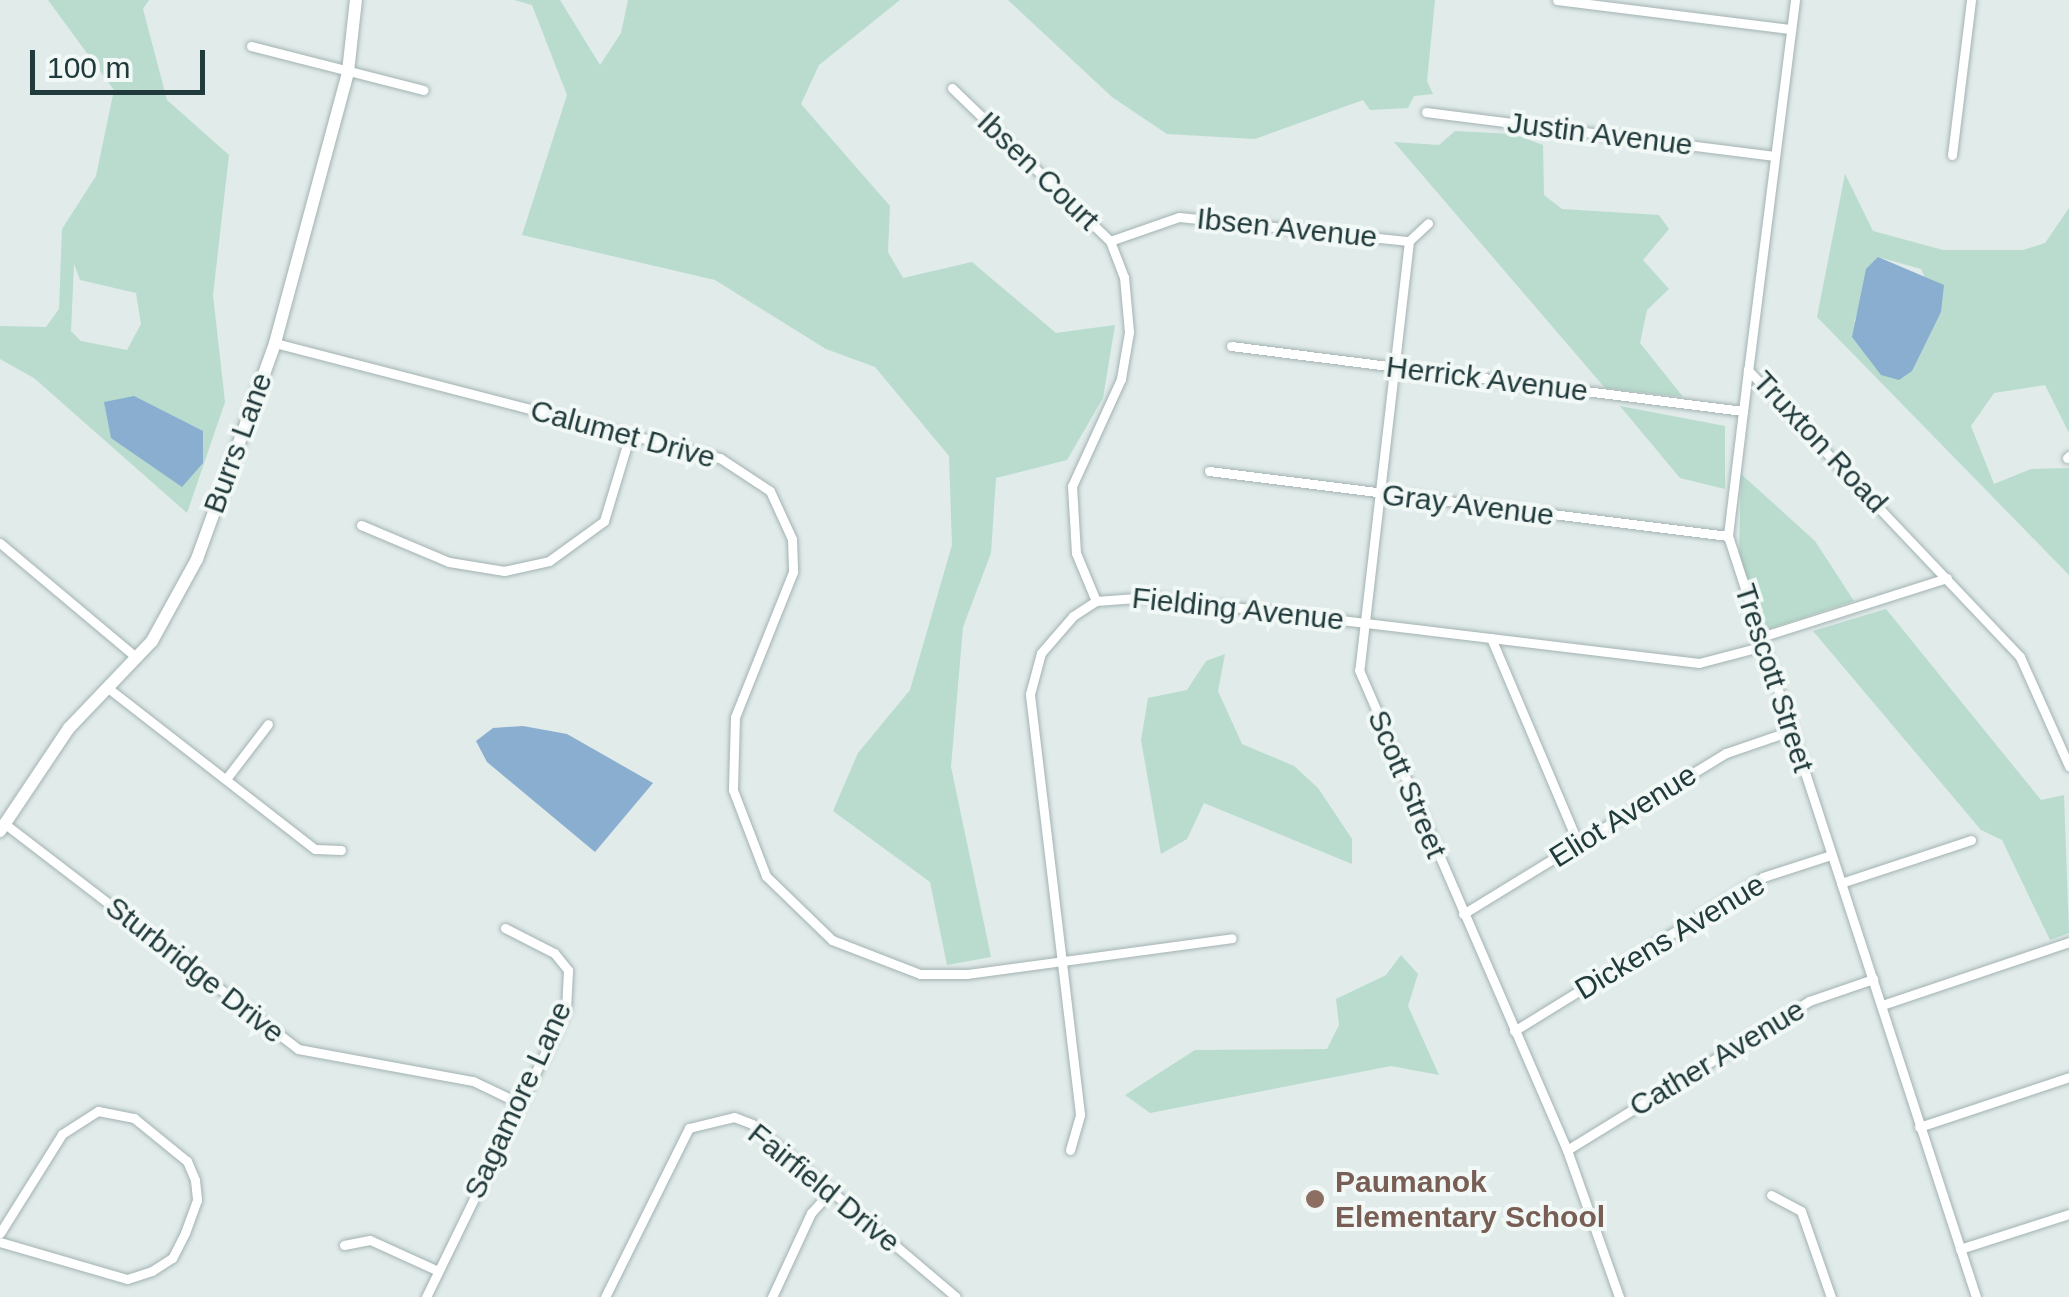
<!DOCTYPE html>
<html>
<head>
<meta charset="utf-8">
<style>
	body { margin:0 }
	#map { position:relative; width:2069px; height:1297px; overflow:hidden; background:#e0ebea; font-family:Arial,sans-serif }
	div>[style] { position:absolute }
	.green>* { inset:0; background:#b9dcce }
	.water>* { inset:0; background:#89aecf }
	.roads { filter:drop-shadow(0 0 2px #a3b2b2) drop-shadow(0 0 2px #a3b2b2) }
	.street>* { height:9px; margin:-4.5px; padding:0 4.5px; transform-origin:4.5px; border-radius:4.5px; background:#fff }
	.secondary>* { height:12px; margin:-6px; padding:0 6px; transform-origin:6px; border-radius:6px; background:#fff }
	.dots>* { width:28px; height:28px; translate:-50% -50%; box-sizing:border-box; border:5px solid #f1f8f6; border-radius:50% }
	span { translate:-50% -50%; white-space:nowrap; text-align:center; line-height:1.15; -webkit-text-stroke:8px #f1f8f6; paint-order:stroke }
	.street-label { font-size:30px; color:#213a3b }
	.education-label { font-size:30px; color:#785e54; font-weight:700 }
	.left { translate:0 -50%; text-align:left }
	.scale { position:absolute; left:30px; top:50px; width:175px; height:45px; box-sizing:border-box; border:5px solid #213a3b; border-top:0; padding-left:12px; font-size:30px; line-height:35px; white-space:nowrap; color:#213a3b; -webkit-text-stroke:8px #f1f8f6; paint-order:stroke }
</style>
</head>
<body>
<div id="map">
	<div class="green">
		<div style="clip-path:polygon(evenodd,48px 0,149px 0,143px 9px,167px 100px,229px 155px,213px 295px,225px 402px,187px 513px,34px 378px,0 359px,0 326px,46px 327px,59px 309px,62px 229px,96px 176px,114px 90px,48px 0,74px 264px,80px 280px,136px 293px,141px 324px,127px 350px,81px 341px,71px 331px,74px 264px)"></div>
		<div style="clip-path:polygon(514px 0,560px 0,600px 65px,621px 33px,628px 0,900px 0,819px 65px,801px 104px,890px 206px,888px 252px,903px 278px,972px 262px,1056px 333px,1115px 325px,1103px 398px,1067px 460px,996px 478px,991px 553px,963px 627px,951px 767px,991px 957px,947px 965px,930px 882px,833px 811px,858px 753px,910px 690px,952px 545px,949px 456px,875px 367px,826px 349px,715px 280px,522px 235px,567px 95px,532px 5px)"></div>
		<div style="clip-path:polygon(1008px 0,1435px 0,1427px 81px,1433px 94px,1414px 96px,1408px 108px,1370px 110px,1363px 100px,1255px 139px,1167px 134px,1112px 97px)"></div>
		<div style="clip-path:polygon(1455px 131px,1513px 134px,1543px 145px,1544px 195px,1562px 209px,1659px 215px,1669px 229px,1643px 260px,1669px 289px,1647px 310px,1640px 343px,1683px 397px,1605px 388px,1394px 142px,1439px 145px)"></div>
		<div style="clip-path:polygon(evenodd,1845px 174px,1873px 231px,1943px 250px,2023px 250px,2045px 243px,2069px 208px,2069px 433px,2045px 385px,1994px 393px,1971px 426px,1994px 484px,2031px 469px,2069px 468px,2069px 575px,1817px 317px,1845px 174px,1878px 257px,1921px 269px,1941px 312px,1928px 336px,1854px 322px,1878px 257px)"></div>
		<div style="clip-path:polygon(1620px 406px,1725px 426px,1725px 489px,1680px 478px)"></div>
		<div style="clip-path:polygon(1741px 474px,1815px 541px,1854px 601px,1763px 631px,1739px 555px)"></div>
		<div style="clip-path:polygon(1886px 609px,2041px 800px,2064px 795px,2069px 933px,2050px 940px,2002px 840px,1981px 830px,1813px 631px)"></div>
		<div style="clip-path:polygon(1225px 654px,1218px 691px,1242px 744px,1294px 766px,1318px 788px,1352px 839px,1352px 864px,1204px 803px,1187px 839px,1161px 854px,1141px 740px,1148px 698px,1187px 690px,1206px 661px)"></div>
		<div style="clip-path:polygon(1401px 955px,1418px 974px,1408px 1006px,1439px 1075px,1391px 1066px,1150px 1113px,1125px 1095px,1195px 1050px,1327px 1049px,1339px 1025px,1336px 999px,1386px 975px)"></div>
	</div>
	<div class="water">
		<div style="clip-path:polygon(1878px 257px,1944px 285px,1941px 312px,1912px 371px,1899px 380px,1881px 375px,1852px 337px,1866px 269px)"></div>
		<div style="clip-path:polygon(134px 396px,203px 431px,203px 463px,182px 487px,111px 438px,104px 402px)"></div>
		<div style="clip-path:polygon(523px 726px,567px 734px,653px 783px,595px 852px,487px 762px,476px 741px,493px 728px)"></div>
	</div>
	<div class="roads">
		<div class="street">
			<div style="left:1557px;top:0;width:236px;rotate:7.1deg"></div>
			<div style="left:1795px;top:0;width:373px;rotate:97.2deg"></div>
			<div style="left:1748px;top:370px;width:395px;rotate:46.5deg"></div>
			<div style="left:2020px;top:657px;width:120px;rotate:65.8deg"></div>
			<div style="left:251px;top:46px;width:178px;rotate:14.3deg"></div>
			<div style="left:952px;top:88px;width:220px;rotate:44.1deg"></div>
			<div style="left:1110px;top:241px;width:39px;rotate:69deg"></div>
			<div style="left:1124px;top:277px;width:55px;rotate:84.8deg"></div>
			<div style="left:1129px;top:332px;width:48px;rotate:99.7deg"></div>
			<div style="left:1121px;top:379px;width:118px;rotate:114.6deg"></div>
			<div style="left:1072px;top:486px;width:67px;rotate:86.6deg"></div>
			<div style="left:1076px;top:553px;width:52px;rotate:67.4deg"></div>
			<div style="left:1426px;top:112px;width:351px;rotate:7.2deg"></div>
			<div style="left:1952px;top:155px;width:156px;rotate:-83deg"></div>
			<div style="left:1110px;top:241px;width:73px;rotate:-19.2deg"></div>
			<div style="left:1179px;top:217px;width:231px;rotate:6deg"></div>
			<div style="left:1409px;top:241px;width:432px;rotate:96.6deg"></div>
			<div style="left:1359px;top:670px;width:523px;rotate:66.57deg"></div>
			<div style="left:1567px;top:1150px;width:156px;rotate:70.5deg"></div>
			<div style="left:1409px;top:241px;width:26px;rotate:-43deg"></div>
			<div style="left:275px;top:343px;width:460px;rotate:14.5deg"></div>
			<div style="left:720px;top:458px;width:60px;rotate:33.4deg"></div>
			<div style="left:770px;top:491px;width:53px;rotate:65.4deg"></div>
			<div style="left:792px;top:539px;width:33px;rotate:88deg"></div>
			<div style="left:793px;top:572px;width:156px;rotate:111.8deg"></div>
			<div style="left:735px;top:717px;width:73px;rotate:91.6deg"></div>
			<div style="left:733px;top:790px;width:92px;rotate:69deg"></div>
			<div style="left:766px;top:876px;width:92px;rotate:44.1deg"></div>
			<div style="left:832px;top:940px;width:94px;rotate:21.1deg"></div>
			<div style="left:920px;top:974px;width:47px"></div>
			<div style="left:967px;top:974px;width:267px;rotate:-7.7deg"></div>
			<div style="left:1231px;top:346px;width:516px;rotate:7.24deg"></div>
			<div style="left:1748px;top:370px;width:167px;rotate:96.9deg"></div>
			<div style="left:1728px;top:536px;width:800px;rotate:71.95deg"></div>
			<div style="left:2067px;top:458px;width:3px;rotate:-45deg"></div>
			<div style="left:1209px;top:471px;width:523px;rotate:7.14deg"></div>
			<div style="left:361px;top:525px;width:95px;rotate:22.8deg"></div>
			<div style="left:449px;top:562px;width:56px;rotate:9.3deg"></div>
			<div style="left:504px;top:571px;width:46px;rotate:-12.5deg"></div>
			<div style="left:549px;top:561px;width:68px;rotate:-36deg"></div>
			<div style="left:604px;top:521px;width:90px;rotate:-73.2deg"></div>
			<div style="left:0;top:543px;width:177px;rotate:40deg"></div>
			<div style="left:1761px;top:637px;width:195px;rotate:-17.6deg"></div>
			<div style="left:1491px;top:638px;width:223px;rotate:67deg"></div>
			<div style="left:108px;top:688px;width:262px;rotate:37.9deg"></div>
			<div style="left:315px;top:849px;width:26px;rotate:2deg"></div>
			<div style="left:226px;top:779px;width:69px;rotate:-52.6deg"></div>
			<div style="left:5px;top:824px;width:369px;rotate:37.5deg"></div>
			<div style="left:298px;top:1049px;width:178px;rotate:10.4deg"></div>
			<div style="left:473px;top:1081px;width:53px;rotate:25.6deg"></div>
			<div style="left:1841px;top:883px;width:137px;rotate:-18.3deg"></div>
			<div style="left:1463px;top:914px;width:308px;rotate:-31.5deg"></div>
			<div style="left:1726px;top:753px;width:68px;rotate:-19deg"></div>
			<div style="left:1882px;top:1005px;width:197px;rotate:-18.6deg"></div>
			<div style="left:1514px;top:1031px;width:293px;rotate:-31.7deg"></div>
			<div style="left:1763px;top:877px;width:71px;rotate:-17.9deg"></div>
			<div style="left:1919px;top:1127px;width:158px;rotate:-18.4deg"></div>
			<div style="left:1070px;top:1150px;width:37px;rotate:-74deg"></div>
			<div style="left:1080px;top:1114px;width:423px;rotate:-96.8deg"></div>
			<div style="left:1030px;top:694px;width:42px;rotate:-75deg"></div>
			<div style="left:1041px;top:653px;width:49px;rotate:-49.1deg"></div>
			<div style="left:1073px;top:616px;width:27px;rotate:-33deg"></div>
			<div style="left:1096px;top:601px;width:54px;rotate:-4.2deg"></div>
			<div style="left:1150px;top:597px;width:553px;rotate:6.86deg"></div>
			<div style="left:1699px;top:663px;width:67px;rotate:-14.7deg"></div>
			<div style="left:1567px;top:1150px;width:284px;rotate:-31.6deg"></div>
			<div style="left:1809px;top:1001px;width:68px;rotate:-19deg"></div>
			<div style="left:1771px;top:1195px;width:34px;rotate:28deg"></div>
			<div style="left:1801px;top:1211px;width:91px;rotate:70.8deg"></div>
			<div style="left:0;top:1233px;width:117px;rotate:-57.9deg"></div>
			<div style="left:62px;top:1134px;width:43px;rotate:-32.6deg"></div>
			<div style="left:98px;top:1111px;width:37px;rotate:11deg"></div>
			<div style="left:134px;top:1118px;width:68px;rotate:39.1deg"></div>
			<div style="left:187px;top:1161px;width:21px;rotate:67deg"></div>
			<div style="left:195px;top:1180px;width:20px;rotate:84deg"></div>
			<div style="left:197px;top:1200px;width:35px;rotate:110deg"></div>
			<div style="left:185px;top:1233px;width:28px;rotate:117deg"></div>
			<div style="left:172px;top:1258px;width:24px;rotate:147deg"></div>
			<div style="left:152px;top:1271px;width:26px;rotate:162deg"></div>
			<div style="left:127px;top:1279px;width:132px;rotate:-163.8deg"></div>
			<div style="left:344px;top:1245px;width:26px;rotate:-11deg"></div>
			<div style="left:370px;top:1240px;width:72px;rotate:24.4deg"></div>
			<div style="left:1960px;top:1249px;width:114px;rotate:-17.8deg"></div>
			<div style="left:426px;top:1297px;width:319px;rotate:-64deg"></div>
			<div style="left:566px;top:1010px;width:40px;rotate:-87.1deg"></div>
			<div style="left:568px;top:970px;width:22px;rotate:-129deg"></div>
			<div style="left:554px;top:953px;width:55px;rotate:-153deg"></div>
			<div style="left:605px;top:1297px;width:189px;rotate:-63.6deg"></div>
			<div style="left:689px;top:1128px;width:46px;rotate:-13.7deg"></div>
			<div style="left:734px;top:1117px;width:19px;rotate:21deg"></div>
			<div style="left:752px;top:1124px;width:267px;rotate:40.3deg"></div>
			<div style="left:772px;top:1297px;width:93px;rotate:-65.1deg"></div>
			<div style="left:811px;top:1213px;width:30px;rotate:-48deg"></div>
		</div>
		<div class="secondary">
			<div style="left:0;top:831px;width:124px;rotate:-56.2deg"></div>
			<div style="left:69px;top:728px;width:120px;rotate:-46.3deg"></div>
			<div style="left:152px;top:641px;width:94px;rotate:-61.2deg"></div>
			<div style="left:197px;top:559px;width:230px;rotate:-70.1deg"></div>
			<div style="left:275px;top:343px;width:281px;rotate:-74.9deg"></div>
			<div style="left:348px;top:72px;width:72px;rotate:-83.7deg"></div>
		</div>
	</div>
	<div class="dots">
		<div style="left:1315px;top:1199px;background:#8d6e63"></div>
	</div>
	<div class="street-label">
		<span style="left:1600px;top:134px;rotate:7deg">Justin Avenue</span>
		<span style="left:1038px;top:171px;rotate:44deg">Ibsen Court</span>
		<span style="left:1287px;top:228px;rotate:6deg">Ibsen Avenue</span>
		<span style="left:1487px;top:379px;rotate:7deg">Herrick Avenue</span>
		<span style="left:623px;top:434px;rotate:15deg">Calumet Drive</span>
		<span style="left:1820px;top:442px;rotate:47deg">Truxton Road</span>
		<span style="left:238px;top:443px;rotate:-70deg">Burrs Lane</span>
		<span style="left:1468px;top:505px;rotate:7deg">Gray Avenue</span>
		<span style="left:1238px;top:609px;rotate:6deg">Fielding Avenue</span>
		<span style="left:1774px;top:678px;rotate:72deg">Trescott Street</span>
		<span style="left:1407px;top:784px;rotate:67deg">Scott Street</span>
		<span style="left:1623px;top:816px;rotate:-32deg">Eliot Avenue</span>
		<span style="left:1670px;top:937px;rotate:-31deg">Dickens Avenue</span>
		<span style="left:195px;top:970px;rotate:38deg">Sturbridge Drive</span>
		<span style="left:1717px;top:1058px;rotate:-31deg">Cather Avenue</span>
		<span style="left:518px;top:1100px;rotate:-65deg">Sagamore Lane</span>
		<span style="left:824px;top:1188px;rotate:39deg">Fairfield Drive</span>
	</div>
	<div class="education-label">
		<span class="left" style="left:1335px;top:1199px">Paumanok<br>Elementary School</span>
	</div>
	<div class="scale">100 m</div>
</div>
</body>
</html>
